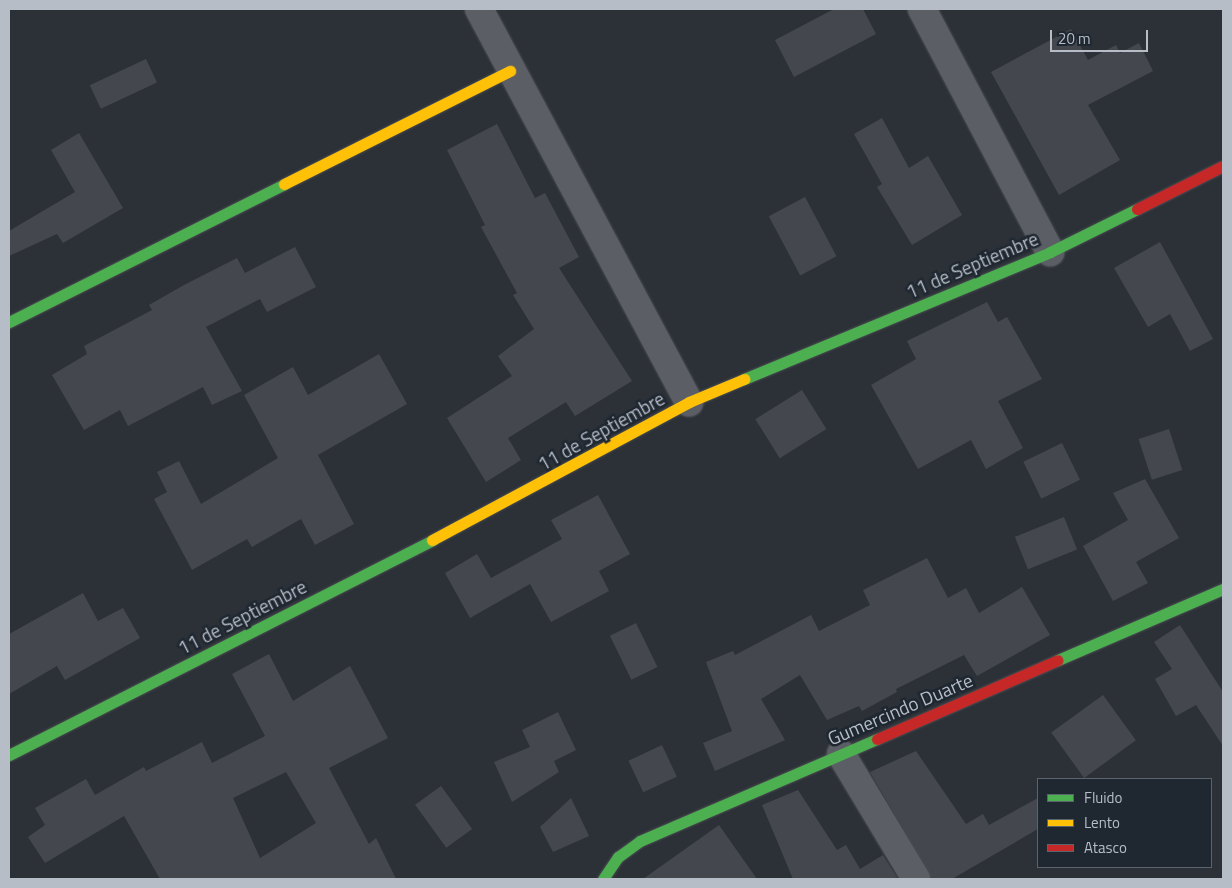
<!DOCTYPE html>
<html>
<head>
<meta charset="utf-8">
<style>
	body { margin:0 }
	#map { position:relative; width:1232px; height:888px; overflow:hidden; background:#2c3137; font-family:"Titillium Web",sans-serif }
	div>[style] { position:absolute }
	.building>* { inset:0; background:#44484e; transform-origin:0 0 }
	.roads { filter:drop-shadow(0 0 1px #4a4d52) drop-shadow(0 0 1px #4a4d52) }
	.street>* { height:28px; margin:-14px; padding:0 14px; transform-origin:14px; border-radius:14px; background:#5b5f65 }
	.fast>* { height:11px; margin:-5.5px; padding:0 5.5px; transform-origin:5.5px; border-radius:5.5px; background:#4caf50 }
	.slow>* { height:11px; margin:-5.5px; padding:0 5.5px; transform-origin:5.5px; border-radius:5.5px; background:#ffc107 }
	.jam>* { height:11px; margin:-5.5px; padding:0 5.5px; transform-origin:5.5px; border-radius:5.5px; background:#c62828 }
	span { translate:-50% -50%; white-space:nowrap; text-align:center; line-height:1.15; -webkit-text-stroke:5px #1f2731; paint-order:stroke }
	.street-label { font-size:19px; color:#b6bdc7 }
	.frame { position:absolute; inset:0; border:10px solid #b6bdc7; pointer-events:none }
	.legend { position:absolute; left:1037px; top:778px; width:175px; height:90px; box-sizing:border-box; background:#1f2731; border:1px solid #5b636d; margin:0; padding:6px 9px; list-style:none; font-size:15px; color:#b6bdc7 }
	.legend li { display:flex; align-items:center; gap:10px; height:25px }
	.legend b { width:25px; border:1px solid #5b636d }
	.scale { position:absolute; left:1050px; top:30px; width:98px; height:22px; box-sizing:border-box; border:2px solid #b6bdc7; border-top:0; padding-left:6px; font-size:15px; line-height:18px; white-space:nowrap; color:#b6bdc7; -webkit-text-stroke:4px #1f2731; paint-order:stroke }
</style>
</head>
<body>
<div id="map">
	<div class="building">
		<div style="clip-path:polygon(834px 9px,863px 9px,876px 34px,794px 77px,775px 40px)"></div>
		<div style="clip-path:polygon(1071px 29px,1088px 60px,1116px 45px,1120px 53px,1139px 43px,1153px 71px,1088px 105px,1120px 160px,1059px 195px,991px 72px)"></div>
		<div style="left:146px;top:59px;width:26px;height:62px;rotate:65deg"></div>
		<div style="clip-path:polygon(882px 118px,909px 168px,928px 156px,962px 215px,912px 245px,877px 187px,882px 184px,854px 134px)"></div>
		<div style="clip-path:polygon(497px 124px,535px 198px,545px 193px,579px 257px,559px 268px,632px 381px,575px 416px,566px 402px,508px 438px,521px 460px,486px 482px,447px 418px,512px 376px,498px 356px,534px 329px,513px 295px,517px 293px,481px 227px,485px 225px,447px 150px)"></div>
		<div style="clip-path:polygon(79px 133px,123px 208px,63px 243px,57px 234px,9px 256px,9px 231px,75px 192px,51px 150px)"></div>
		<div style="left:805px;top:197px;width:67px;height:41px;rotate:62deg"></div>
		<div style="clip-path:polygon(1160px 242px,1213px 339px,1190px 351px,1170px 314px,1148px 327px,1114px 268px)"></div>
		<div style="clip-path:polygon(295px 247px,316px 287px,267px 312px,260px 299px,206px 327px,242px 391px,212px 405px,203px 387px,128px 426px,120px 410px,84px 430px,52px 375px,87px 354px,84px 346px,152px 310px,149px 305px,184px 285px,237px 258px,245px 273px)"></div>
		<div style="clip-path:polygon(987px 302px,998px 322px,1007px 317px,1042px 379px,998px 401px,1023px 448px,986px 469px,971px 440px,918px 469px,871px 385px,916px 359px,907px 341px)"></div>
		<div style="clip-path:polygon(379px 354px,407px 404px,318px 455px,354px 524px,315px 545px,301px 519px,252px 547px,247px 539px,192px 570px,154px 499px,167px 492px,157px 472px,179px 461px,201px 504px,278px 458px,244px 395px,293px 367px,308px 395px)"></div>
		<div style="left:802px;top:390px;width:46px;height:55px;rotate:58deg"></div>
		<div style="left:1169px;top:429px;width:43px;height:32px;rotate:72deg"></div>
		<div style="left:1062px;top:443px;width:41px;height:43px;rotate:64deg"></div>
		<div style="clip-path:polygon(1145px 479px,1179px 538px,1136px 562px,1148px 583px,1113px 601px,1083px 546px,1128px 520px,1113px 493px)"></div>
		<div style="clip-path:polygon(598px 495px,630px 554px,599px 571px,609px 591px,551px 622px,530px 584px,470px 618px,445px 573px,477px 554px,491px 578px,562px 539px,551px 520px)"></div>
		<div style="left:1064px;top:517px;width:35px;height:53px;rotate:68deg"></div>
		<div style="clip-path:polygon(927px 558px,948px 598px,966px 588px,979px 613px,1022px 587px,1050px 635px,977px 676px,964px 655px,896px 689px,897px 692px,862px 711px,859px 706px,827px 720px,800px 675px,761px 699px,785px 740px,715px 771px,703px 743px,732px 731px,706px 662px,733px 651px,735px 655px,811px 615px,819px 631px,870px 605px,863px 590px)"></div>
		<div style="clip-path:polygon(83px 593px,98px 621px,123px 608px,140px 638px,65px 680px,57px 666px,9px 694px,9px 634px)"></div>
		<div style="left:636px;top:623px;width:49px;height:29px;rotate:64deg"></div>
		<div style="clip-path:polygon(1180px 625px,1223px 692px,1223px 746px,1196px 705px,1176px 716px,1155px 679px,1172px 669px,1154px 642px)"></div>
		<div style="clip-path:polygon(evenodd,269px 654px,293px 701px,350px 666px,388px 738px,329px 768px,369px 844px,376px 838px,396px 879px,160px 879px,124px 816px,45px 863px,28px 837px,45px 825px,35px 808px,86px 779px,95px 795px,144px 767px,146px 771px,202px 742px,212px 763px,265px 736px,232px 674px,269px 654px,286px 772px,316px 823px,260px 858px,233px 798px,286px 772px)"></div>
		<div style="left:1103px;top:695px;width:56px;height:64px;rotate:54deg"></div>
		<div style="clip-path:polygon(558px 712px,576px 750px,554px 761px,559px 772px,512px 802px,494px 762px,530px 747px,522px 730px)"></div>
		<div style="left:662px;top:745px;width:35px;height:37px;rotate:65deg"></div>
		<div style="clip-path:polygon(916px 751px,966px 824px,983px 814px,989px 825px,1038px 798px,1038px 829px,952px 879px,932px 879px,870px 772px)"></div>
		<div style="left:441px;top:786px;width:53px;height:32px;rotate:54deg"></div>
		<div style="clip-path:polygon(798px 790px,837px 850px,846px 845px,860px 869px,883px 855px,898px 879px,793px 879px,762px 805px)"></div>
		<div style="clip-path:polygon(571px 798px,589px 836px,553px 852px,540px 827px)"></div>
		<div style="clip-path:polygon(719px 825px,757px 879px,643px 879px)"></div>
	</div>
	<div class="roads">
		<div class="street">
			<div style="left:479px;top:9px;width:446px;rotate:61.9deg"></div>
			<div style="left:922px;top:9px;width:275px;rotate:62.2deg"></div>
			<div style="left:841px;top:754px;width:146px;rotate:59deg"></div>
		</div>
		<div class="fast">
			<div style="left:9px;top:322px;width:308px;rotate:-26.6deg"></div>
			<div style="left:744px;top:379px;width:331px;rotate:-22.5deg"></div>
			<div style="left:1050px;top:252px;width:97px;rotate:-26.3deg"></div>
			<div style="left:1058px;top:660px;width:180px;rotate:-23.3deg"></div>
			<div style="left:9px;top:755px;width:475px;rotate:-26.9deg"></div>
			<div style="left:603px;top:879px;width:27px;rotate:-56deg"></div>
			<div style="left:618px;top:857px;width:27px;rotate:-36deg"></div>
			<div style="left:640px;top:841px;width:258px;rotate:-23.3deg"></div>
		</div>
		<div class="slow">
			<div style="left:284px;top:184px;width:253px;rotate:-26.6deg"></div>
			<div style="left:432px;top:540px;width:292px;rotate:-28.2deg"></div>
			<div style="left:689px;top:402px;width:60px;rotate:-22.7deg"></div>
		</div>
		<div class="jam">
			<div style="left:1137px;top:209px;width:96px;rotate:-26.6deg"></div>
			<div style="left:877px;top:739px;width:197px;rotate:-23.6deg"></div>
		</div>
	</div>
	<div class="street-label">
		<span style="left:972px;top:265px;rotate:-23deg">11 de Septiembre</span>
		<span style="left:601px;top:431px;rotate:-29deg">11 de Septiembre</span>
		<span style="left:242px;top:617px;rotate:-27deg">11 de Septiembre</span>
		<span style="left:900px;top:709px;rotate:-23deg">Gumercindo Duarte</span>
	</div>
	<div class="frame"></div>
	<ul class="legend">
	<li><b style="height:6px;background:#4caf50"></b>Fluido</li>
	<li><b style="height:6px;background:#ffc107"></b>Lento</li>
	<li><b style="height:6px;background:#c62828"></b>Atasco</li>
	</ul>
	<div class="scale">20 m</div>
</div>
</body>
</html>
